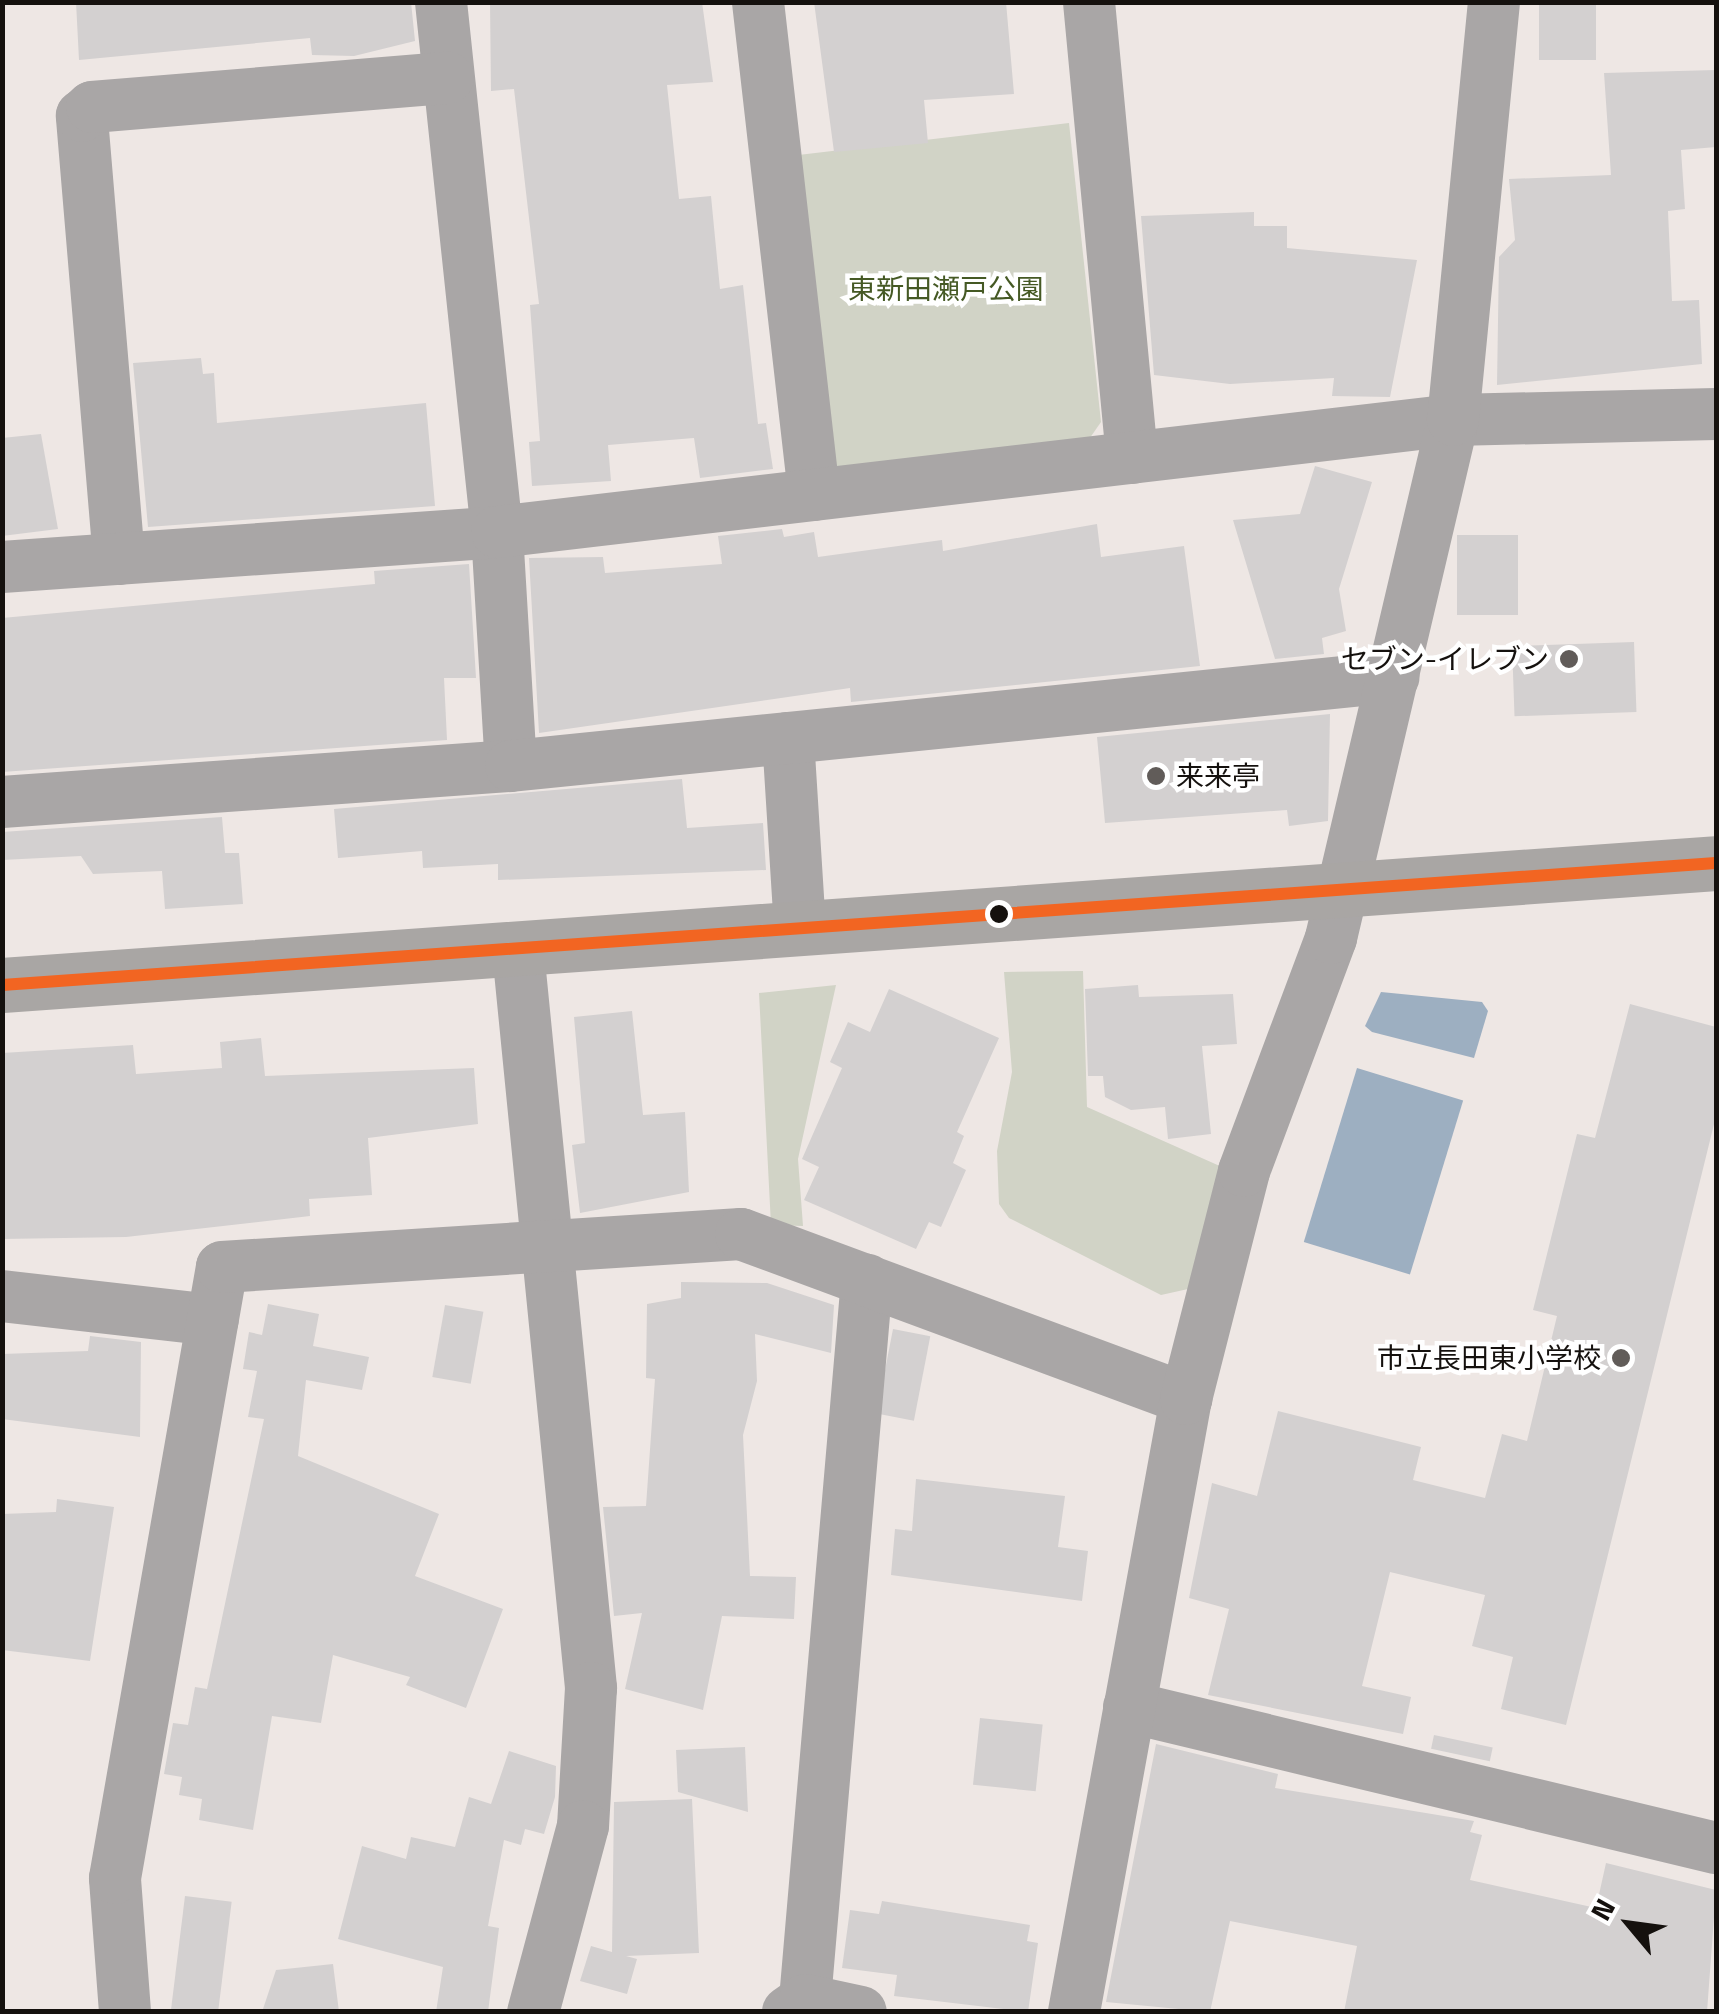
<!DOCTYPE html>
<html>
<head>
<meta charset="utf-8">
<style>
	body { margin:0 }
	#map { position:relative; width:1719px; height:2014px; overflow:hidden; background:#eee7e4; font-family:"Titillium Web","Noto Sans JP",sans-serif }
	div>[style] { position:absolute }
	.green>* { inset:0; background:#d1d3c6 }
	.water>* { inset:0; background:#9dafc1; transform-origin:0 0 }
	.building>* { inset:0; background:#d3d0d0; transform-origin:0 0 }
	.street>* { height:52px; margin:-26px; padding:0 26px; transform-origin:26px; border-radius:26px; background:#a9a6a6 }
	.secondary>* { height:55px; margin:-27.5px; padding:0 27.5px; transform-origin:27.5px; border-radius:27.5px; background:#a9a6a4 }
	.bus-1>* { height:12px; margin:-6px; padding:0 6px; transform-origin:6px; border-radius:6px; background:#f26522 }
	.dots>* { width:28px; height:28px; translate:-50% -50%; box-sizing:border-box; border:5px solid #fff; border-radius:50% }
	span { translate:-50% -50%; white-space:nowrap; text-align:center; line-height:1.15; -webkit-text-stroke:9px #fff; paint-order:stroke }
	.park-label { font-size:28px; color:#455924 }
	.poi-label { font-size:28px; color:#15110e }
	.right { translate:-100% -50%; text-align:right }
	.left { translate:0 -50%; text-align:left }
	.frame { position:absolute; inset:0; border:5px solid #15110e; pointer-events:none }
	.north { position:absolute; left:1579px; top:1874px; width:100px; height:100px; -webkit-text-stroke:8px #fff; paint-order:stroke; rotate:299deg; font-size:28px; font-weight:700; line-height:40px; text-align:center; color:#15110e }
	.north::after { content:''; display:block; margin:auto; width:35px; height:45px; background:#15110e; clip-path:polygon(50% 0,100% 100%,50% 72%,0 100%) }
</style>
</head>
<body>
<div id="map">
	<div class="green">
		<div style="clip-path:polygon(1069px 123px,1101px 422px,1085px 445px,826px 474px,790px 156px)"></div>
		<div style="clip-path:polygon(1083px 971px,1087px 1107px,1222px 1167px,1188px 1289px,1161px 1295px,1009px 1218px,999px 1204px,997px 1151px,1012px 1072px,1004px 972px)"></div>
		<div style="clip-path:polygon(836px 985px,798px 1159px,803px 1226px,771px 1225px,759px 993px)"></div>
	</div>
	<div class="water">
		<div style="clip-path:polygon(1381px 992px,1482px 1002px,1488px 1011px,1474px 1058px,1372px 1032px,1365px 1026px)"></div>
		<div style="left:1357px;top:1068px;width:111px;height:182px;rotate:17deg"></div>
	</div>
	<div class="building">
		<div style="clip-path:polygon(76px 2px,411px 2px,415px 41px,354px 56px,312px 55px,310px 38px,79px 60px)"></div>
		<div style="clip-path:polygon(490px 2px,702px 2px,713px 82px,667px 85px,679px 199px,711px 196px,720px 289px,743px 285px,758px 424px,766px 423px,773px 469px,700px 478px,694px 438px,608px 445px,611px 481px,532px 486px,529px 442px,540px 441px,530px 305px,539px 304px,514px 89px,491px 91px)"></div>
		<div style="clip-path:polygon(814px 2px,1006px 2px,1014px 94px,924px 100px,928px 143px,834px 152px)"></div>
		<div style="left:1539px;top:2px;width:57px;height:58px"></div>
		<div style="clip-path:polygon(1716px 70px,1716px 147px,1681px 150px,1685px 209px,1668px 211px,1672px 301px,1699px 300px,1702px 364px,1497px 385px,1499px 257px,1515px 240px,1509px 179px,1611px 175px,1604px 73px)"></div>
		<div style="clip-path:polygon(1254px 212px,1254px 226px,1287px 226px,1287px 248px,1417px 260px,1390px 397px,1332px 396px,1334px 378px,1230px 384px,1154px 375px,1141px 216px)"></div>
		<div style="clip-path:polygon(201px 358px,203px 374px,214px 373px,217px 423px,426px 403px,435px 506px,148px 527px,133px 363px)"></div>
		<div style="clip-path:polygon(41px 434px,58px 529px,2px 536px,2px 438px)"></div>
		<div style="clip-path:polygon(1315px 466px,1372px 482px,1339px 589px,1346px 631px,1322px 638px,1324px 654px,1275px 659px,1233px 520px,1300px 514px)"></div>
		<div style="clip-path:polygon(1097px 524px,1101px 557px,1184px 546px,1200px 666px,851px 702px,850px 688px,539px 733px,529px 558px,603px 557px,605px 573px,722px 564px,718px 536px,782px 529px,784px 537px,814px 532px,818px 557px,942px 540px,943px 551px)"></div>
		<div style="left:1518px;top:535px;width:80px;height:61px;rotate:90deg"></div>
		<div style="clip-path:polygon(469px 564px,476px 678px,444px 678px,447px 740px,2px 772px,2px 618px,375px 584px,374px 571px)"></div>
		<div style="left:1634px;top:642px;width:70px;height:122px;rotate:88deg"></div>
		<div style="clip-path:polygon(1330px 714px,1328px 821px,1289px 826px,1287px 810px,1105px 823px,1097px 737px)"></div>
		<div style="clip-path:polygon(682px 779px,687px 828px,763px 823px,766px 870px,498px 880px,498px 864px,423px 868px,422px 851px,338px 858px,334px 809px)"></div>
		<div style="clip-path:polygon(222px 817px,225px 853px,239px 853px,243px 904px,165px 909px,162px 871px,93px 874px,81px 856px,2px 860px,2px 832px)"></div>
		<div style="clip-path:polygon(1138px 985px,1139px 997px,1233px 994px,1237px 1044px,1202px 1046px,1211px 1134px,1168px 1139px,1165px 1107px,1131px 1110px,1105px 1097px,1103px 1076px,1088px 1076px,1085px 989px)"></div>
		<div style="clip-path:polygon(889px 989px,999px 1038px,957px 1132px,964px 1136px,953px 1163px,966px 1170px,941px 1227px,929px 1222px,916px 1249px,804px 1200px,819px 1167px,802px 1159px,842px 1068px,830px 1062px,848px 1022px,870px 1032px)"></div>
		<div style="clip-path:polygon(1630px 1004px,1716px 1027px,1716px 1116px,1566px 1725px,1501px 1709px,1513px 1657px,1472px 1646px,1485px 1595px,1390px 1572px,1362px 1686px,1411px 1697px,1403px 1734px,1208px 1695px,1229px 1609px,1189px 1598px,1212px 1483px,1257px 1496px,1278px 1411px,1421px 1447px,1413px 1480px,1485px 1498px,1502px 1434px,1527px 1441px,1557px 1316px,1533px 1310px,1577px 1134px,1595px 1138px)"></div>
		<div style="clip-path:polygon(632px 1011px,643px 1115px,685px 1112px,689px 1192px,580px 1213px,572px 1145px,585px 1143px,574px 1017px)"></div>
		<div style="clip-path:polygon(261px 1038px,265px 1076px,474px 1068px,478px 1124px,368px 1138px,372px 1195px,309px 1199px,310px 1216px,126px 1237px,2px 1239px,2px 1053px,133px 1045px,136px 1074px,222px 1068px,220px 1042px)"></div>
		<div style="clip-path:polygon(681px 1282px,767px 1283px,834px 1305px,831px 1353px,755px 1334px,757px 1381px,743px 1435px,750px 1576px,796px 1577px,794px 1619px,722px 1616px,703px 1710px,625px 1689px,642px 1613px,614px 1616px,603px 1507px,646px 1506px,655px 1379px,646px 1378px,647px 1304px,681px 1298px)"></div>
		<div style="clip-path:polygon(268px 1304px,319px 1314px,313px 1346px,369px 1357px,362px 1390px,306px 1380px,298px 1456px,439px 1514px,415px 1576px,503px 1609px,466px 1708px,406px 1685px,410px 1677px,333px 1655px,321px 1723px,272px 1716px,253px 1830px,199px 1820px,202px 1799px,179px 1795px,182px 1777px,164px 1774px,173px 1723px,188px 1725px,195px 1687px,207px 1689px,264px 1419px,248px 1417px,257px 1371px,243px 1369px,249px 1332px,262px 1335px)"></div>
		<div style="left:445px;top:1305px;width:39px;height:73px;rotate:10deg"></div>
		<div style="left:893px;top:1329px;width:38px;height:86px;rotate:11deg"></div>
		<div style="clip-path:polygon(90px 1336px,141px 1342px,140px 1437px,2px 1419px,2px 1354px,88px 1351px)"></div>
		<div style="clip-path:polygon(916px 1479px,1065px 1496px,1058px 1547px,1088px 1551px,1082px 1601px,891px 1575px,895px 1529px,912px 1531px)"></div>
		<div style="clip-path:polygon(57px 1499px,114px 1507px,90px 1661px,2px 1650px,2px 1514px,56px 1512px)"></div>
		<div style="left:980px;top:1718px;width:63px;height:67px;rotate:6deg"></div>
		<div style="left:1434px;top:1735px;width:60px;height:14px;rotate:12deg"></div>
		<div style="clip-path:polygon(1156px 1744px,1278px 1774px,1275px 1788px,1474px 1821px,1470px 1832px,1482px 1835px,1470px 1880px,1596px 1908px,1606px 1863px,1716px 1890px,1707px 2012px,1344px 2012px,1357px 1946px,1230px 1921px,1210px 2012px,1106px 2002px)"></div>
		<div style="clip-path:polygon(745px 1747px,748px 1812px,678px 1792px,676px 1750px)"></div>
		<div style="clip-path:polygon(509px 1751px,556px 1766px,555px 1797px,544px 1834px,525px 1829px,521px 1845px,504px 1840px,488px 1926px,499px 1928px,488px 2012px,436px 2012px,443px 1967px,338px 1939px,362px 1846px,406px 1859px,411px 1837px,455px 1847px,469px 1797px,491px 1804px)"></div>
		<div style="clip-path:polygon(692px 1799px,699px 1953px,626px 1956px,637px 1959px,627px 1994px,580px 1981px,591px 1946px,612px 1952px,614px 1802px)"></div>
		<div style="left:185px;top:1896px;width:47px;height:118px;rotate:7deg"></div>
		<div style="clip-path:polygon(882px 1901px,1030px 1925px,1027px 1941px,1038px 1943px,1028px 2012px,894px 1996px,897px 1975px,842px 1968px,850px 1910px,879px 1914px)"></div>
		<div style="clip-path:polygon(333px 1964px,339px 2012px,262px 2012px,276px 1970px)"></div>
	</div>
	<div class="street">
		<div style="left:441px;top:2px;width:533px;rotate:83.97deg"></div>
		<div style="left:497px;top:532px;width:234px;rotate:86.6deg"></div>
		<div style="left:758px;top:2px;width:496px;rotate:83.5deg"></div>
		<div style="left:1089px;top:2px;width:458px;rotate:84.6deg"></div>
		<div style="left:119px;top:559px;width:445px;rotate:-94.8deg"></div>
		<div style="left:82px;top:116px;width:13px;rotate:-42deg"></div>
		<div style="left:92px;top:107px;width:357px;rotate:-4.7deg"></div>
		<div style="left:2px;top:567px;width:496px;rotate:-4deg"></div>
		<div style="left:497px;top:532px;width:963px;rotate:-6.68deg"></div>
		<div style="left:1453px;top:420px;width:263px;rotate:-1.3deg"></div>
		<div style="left:788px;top:738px;width:192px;rotate:86.4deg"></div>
		<div style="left:2px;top:802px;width:510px;rotate:-4.05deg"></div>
		<div style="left:511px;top:766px;width:887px;rotate:-5.76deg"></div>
		<div style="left:518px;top:951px;width:741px;rotate:84.34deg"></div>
		<div style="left:591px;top:1688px;width:138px;rotate:93.3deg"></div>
		<div style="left:583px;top:1826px;width:193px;rotate:105deg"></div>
		<div style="left:2px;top:1296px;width:212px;rotate:6.5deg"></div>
		<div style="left:1129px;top:1707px;width:604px;rotate:13.51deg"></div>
		<div style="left:805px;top:2000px;width:723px;rotate:-85.08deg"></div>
		<div style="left:125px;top:2012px;width:134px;rotate:-94.3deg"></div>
		<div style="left:115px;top:1878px;width:620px;rotate:-80.07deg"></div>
		<div style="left:222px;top:1267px;width:520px;rotate:-3.64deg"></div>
		<div style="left:741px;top:1234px;width:475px;rotate:20.3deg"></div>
		<div style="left:788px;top:2012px;width:21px;rotate:-35deg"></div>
		<div style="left:805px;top:2000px;width:57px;rotate:12.1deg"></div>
		<div style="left:1074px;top:2012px;width:623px;rotate:-79.65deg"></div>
		<div style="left:1186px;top:1399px;width:235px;rotate:-75.7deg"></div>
		<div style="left:1244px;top:1171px;width:249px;rotate:-69.5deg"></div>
		<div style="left:1331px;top:938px;width:532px;rotate:-76.75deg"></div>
		<div style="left:1453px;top:420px;width:420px;rotate:-84.4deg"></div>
	</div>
	<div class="secondary">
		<div style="left:2px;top:985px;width:1718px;rotate:-4.07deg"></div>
	</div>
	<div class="bus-1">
		<div style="left:2px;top:985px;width:1718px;rotate:-4.07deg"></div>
	</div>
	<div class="dots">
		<div style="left:1569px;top:659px;background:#615c59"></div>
		<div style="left:1156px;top:776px;background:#615c59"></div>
		<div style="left:999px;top:914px;background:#15110e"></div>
		<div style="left:1621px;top:1358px;background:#615c59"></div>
	</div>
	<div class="park-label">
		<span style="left:946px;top:289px">東新田瀬戸公園</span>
	</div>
	<div class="poi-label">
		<span class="right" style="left:1549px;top:659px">セブン-イレブン</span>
		<span class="left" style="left:1176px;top:776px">来来亭</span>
		<span class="right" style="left:1601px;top:1358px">市立長田東小学校</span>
	</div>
	<div class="frame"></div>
	<div class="north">N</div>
</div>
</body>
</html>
